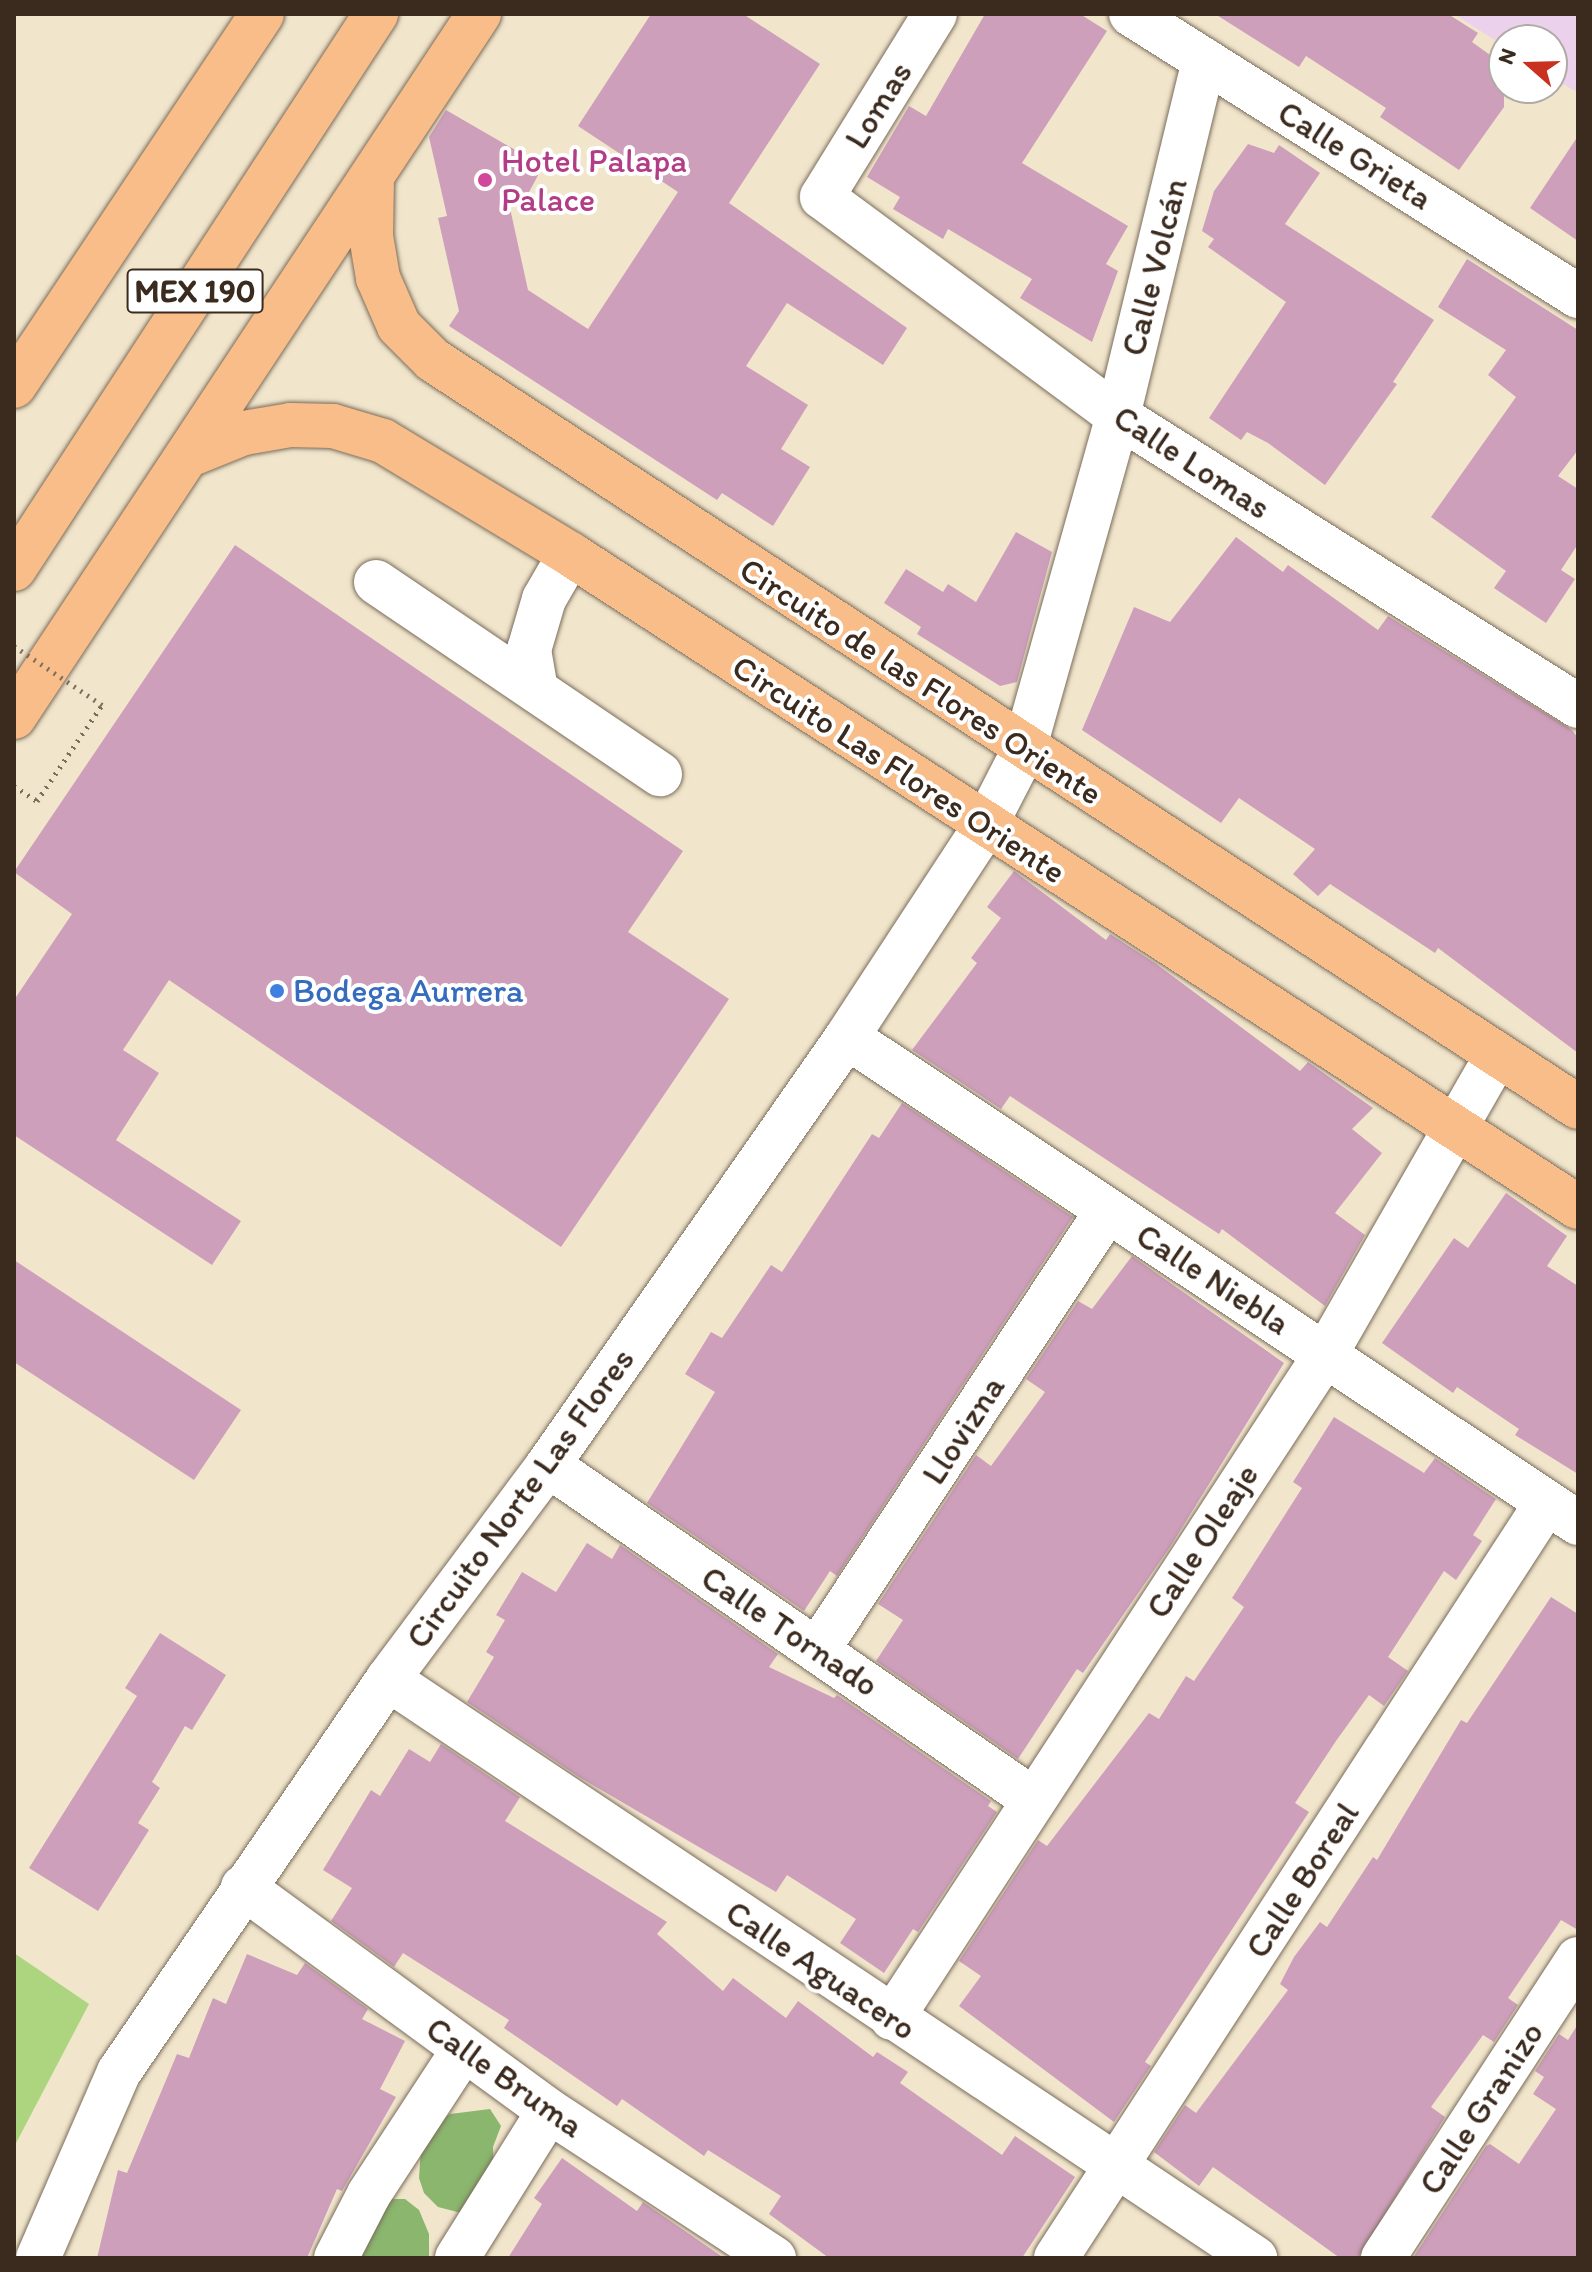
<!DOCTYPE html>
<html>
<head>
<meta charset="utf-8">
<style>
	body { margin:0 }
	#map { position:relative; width:1592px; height:2272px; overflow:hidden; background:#f1e6cc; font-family:Itim,sans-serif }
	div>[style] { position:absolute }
	.built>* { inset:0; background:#ebd1eb }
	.green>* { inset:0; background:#add580 }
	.forest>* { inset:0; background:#8ab66e }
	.building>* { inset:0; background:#ce9fbb }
	.path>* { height:5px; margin-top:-2.5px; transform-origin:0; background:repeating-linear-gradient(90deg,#7b6c5b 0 2px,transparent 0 8px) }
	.roads { filter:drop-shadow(0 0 2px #7b6c5b) drop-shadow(0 0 2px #7b6c5b) }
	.minor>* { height:44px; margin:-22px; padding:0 22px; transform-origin:22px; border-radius:22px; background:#fff }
	.major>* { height:44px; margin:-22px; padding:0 22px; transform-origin:22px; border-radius:22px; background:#f8bd89 }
	.path-bridge>* { height:5px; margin-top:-2.5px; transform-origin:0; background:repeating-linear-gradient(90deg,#7b6c5b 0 2px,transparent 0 8px) }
	.dots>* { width:22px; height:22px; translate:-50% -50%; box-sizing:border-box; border:4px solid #fff; border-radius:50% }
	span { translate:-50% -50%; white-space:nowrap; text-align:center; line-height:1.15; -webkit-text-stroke:8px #fff; paint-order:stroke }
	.shield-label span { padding:2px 6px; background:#fff; border:2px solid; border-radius:6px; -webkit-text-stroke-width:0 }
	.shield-label { font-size:32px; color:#3b2a1e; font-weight:700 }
	.street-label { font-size:34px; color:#3b2a1e }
	.hotel-label { font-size:34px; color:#b23c85 }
	.left { translate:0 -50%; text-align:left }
	.shop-label { font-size:34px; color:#366cbe }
	.frame { position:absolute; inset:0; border:16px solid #3b2a1e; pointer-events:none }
	.north { position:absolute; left:1488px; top:24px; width:80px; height:80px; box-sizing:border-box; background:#fff; border:2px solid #b1aaa5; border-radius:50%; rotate:290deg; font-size:22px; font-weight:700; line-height:32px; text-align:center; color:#3b2a1e }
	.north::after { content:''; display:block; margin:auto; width:28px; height:36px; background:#c8321e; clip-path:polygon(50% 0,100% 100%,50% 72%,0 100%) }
</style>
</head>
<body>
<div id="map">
	<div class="built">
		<div style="clip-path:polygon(1454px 14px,1578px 14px,1578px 93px,1552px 77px,1552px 40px,1504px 40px,1504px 46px)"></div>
	</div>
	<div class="green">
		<div style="clip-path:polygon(14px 1953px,89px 2004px,14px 2147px)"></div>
	</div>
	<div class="forest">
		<div style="clip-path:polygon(490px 2109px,501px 2126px,493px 2147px,494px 2173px,465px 2214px,438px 2207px,424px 2193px,419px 2178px,421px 2147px,438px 2122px,450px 2114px)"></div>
		<div style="clip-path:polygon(391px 2199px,405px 2199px,419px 2210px,429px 2234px,429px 2258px,347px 2258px)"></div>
	</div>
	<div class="building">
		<div style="clip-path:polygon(651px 14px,743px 14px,820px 64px,729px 203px,907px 328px,883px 365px,787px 303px,746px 366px,808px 405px,781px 449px,810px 467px,773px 526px,722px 493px,717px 500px,449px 326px,459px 311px,438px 218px,447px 216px,429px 137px,446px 110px,543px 166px,528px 194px,508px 199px,528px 290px,588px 329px,678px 192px,578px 126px)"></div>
		<div style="clip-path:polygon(985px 14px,1080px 14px,1107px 31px,1022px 163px,1128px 226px,1106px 264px,1118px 271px,1092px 342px,1020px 298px,1032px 279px,948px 229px,943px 239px,893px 209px,900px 197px,867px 177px,909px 106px,926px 116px)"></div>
		<div style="clip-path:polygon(1215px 14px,1448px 14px,1478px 33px,1472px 42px,1504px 65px,1504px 107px,1459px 170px,1380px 117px,1386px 108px,1306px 56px,1299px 67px)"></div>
		<div style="clip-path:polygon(1578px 136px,1578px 241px,1530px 208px)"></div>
		<div style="clip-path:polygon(1248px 144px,1274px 153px,1279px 145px,1320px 173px,1285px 224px,1434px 320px,1393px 382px,1397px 384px,1325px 485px,1268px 443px,1247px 432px,1241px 440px,1209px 418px,1286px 302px,1208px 247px,1214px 239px,1202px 231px,1214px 191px)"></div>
		<div style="clip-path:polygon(1467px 259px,1578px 330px,1578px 450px,1558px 476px,1578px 489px,1578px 544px,1561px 570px,1575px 579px,1546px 623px,1494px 588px,1506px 571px,1431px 517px,1516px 397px,1488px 375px,1506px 350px,1438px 307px)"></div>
		<div style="clip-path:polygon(1016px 532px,1052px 552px,1017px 682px,1000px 686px,917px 634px,921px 627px,884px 603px,906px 569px,943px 592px,948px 584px,976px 602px)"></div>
		<div style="clip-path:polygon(1236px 537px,1283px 572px,1288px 565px,1378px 630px,1388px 616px,1572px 730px,1578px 738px,1578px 1053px,1438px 948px,1435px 953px,1330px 884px,1318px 896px,1293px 874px,1315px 849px,1239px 798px,1221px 823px,1082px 730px,1134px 607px,1170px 622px)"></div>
		<div style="clip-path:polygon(235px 545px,683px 851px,628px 932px,729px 999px,561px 1247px,169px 980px,123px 1050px,159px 1073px,116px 1140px,241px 1221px,212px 1265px,14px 1135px,14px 1000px,72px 914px,14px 872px)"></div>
		<div style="clip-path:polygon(1014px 871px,1106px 940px,1110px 934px,1155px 963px,1300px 1071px,1308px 1062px,1373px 1108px,1352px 1129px,1382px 1153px,1335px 1213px,1365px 1235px,1325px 1306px,1222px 1229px,1219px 1234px,1010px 1096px,1001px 1109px,912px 1050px,977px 963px,971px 958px,1001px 918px,987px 907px)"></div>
		<div style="clip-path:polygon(902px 1103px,1073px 1217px,837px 1576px,830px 1571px,804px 1611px,647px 1503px,715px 1392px,685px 1374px,711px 1332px,722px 1338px,771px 1265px,782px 1272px,872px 1134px,879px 1138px)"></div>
		<div style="clip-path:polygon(1506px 1193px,1567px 1236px,1547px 1266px,1578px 1286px,1578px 1474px,1515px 1435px,1519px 1429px,1457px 1387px,1453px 1393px,1382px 1343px,1454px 1238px,1468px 1248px)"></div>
		<div style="clip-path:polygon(1132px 1256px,1284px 1363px,1170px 1547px,1083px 1673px,1077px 1669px,1018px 1759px,876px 1661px,903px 1620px,878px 1604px,976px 1455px,991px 1466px,1045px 1392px,1026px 1379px,1078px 1301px,1092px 1309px)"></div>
		<div style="clip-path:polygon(14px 1260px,241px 1410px,194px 1480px,14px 1362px)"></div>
		<div style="clip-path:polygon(1334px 1417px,1424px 1473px,1435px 1458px,1496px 1499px,1473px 1535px,1482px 1541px,1456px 1580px,1444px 1571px,1388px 1657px,1408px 1671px,1384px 1706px,1369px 1695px,1336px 1741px,1295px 1803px,1309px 1812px,1145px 2062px,1151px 2066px,1114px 2122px,959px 2006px,981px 1976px,959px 1961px,1038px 1840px,1047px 1846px,1149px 1713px,1159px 1719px,1186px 1676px,1194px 1681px,1244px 1607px,1232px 1598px,1302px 1488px,1293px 1482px)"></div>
		<div style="clip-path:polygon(587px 1543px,612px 1559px,620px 1545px,778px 1654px,769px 1667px,834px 1698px,837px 1695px,991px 1801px,988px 1806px,997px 1812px,918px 1932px,913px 1929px,884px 1973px,840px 1943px,856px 1919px,787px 1875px,776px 1892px,579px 1777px,467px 1702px,494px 1657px,486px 1652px,505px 1620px,496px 1615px,522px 1572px,556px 1592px)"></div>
		<div style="clip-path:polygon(1551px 1597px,1578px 1614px,1578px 1930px,1561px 1920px,1508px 1998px,1518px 2005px,1494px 2042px,1483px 2035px,1431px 2107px,1445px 2117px,1358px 2258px,1340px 2258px,1213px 2167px,1199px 2186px,1154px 2152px,1185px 2105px,1196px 2113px,1288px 1990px,1280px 1984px,1294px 1957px,1320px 1922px,1327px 1927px,1373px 1857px,1377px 1860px,1461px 1720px,1467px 1723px)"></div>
		<div style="clip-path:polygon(160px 1633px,226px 1675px,192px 1730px,185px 1726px,152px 1782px,160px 1788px,138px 1823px,149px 1830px,98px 1911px,29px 1868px,137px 1696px,125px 1688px)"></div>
		<div style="clip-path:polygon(441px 1744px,520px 1797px,505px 1821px,667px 1922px,657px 1934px,723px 1991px,733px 1978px,786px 2018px,798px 2001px,873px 2057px,877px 2052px,908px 2072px,900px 2083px,1002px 2155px,1015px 2136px,1075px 2177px,1022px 2258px,829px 2258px,769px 2214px,781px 2196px,708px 2150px,704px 2156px,622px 2099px,617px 2106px,504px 2028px,509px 2020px,403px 1953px,394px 1967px,331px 1921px,352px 1888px,323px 1870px,371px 1790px,380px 1796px,409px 1749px,430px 1762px)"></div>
		<div style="clip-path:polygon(247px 1954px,297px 1975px,305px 1963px,368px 2009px,362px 2019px,405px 2041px,380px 2089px,396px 2097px,342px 2191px,337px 2189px,307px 2258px,97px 2258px,118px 2170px,127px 2173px,177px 2054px,189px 2058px,213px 1998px,226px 2004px)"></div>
		<div style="clip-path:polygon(1578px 2024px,1578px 2258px,1413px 2258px,1486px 2146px,1490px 2144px,1519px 2164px,1556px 2109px,1533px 2094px,1544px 2077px,1535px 2071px,1559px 2034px,1568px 2040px)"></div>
		<div style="clip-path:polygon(562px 2158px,637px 2211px,643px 2202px,724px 2258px,508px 2258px,542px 2204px,534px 2198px)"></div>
	</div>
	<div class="path">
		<div style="left:14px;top:786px;width:27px;rotate:33deg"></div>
		<div style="left:37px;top:801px;width:116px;rotate:-55.9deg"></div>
	</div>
	<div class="roads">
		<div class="minor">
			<div style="left:935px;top:14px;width:215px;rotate:121.7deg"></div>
			<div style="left:822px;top:197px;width:368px;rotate:36.5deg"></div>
			<div style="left:1118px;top:416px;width:544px;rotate:32.23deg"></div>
			<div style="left:1131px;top:14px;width:529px;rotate:32.25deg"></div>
			<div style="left:376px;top:582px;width:343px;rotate:34.1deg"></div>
			<div style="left:536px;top:690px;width:41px;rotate:-99.9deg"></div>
			<div style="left:529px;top:650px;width:53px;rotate:-73.6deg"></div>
			<div style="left:544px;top:599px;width:52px;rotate:-60deg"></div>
			<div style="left:847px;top:1037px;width:878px;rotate:33.62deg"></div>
			<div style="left:548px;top:1465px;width:587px;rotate:34.58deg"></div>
			<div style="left:818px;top:1649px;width:525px;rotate:-56.58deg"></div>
			<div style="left:388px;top:1679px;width:1043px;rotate:33.74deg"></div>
			<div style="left:243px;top:1887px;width:379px;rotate:36.2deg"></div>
			<div style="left:549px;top:2111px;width:269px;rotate:33.2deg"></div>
			<div style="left:892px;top:2018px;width:795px;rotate:-56.85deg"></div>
			<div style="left:1327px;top:1352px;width:342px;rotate:-60.2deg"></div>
			<div style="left:38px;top:2258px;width:203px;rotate:-66.5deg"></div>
			<div style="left:119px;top:2072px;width:476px;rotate:-55.6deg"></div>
			<div style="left:388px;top:1679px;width:267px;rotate:-53.2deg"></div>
			<div style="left:548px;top:1465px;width:522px;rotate:-55.06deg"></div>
			<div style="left:847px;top:1037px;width:252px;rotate:-56.8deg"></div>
			<div style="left:985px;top:826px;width:85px;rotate:-62.8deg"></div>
			<div style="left:1024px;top:750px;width:347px;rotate:-74.3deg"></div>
			<div style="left:1118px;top:416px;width:366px;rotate:-76.4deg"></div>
			<div style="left:336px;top:2258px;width:72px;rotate:-62.7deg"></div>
			<div style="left:369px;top:2194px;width:173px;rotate:-56.8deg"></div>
			<div style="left:457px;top:2258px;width:173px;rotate:-58deg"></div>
			<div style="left:1056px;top:2258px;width:901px;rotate:-57deg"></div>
			<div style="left:1383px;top:2258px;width:357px;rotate:-56.9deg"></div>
		</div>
		<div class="major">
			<div style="left:372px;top:179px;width:57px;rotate:91deg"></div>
			<div style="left:371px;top:236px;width:43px;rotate:80.5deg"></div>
			<div style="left:378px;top:278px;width:52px;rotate:66.4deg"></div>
			<div style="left:399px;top:326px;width:48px;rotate:45deg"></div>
			<div style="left:433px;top:360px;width:1367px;rotate:33.12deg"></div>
			<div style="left:14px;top:386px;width:447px;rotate:-56.3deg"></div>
			<div style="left:194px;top:453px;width:54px;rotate:-21.8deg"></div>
			<div style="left:244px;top:433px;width:48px;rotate:-9.7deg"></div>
			<div style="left:291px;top:425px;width:42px;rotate:1.4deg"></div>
			<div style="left:333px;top:426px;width:52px;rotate:16.7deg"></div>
			<div style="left:383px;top:441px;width:218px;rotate:31.1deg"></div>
			<div style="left:570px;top:554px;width:1201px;rotate:32.94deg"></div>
			<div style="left:14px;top:569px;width:663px;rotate:-56.89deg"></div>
			<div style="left:14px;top:717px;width:843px;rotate:-56.52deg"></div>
		</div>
	</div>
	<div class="path-bridge">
		<div style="left:14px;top:646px;width:106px;rotate:33.8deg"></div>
	</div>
	<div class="dots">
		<div style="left:485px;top:180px;background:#d1479c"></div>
		<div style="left:277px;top:991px;background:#3f7fe0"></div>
	</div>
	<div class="shield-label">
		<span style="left:195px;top:291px">MEX 190</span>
	</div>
	<div class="street-label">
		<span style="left:878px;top:105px;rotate:-58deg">Lomas</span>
		<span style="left:1355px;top:155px;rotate:32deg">Calle Grieta</span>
		<span style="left:1154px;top:267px;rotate:-76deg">Calle Volcán</span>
		<span style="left:1192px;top:462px;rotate:33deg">Calle Lomas</span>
		<span style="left:921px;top:681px;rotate:33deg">Circuito de las Flores Oriente</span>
		<span style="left:899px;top:769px;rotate:33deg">Circuito Las Flores Oriente</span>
		<span style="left:1213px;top:1279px;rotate:33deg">Calle Niebla</span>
		<span style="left:963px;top:1430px;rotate:-57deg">Llovizna</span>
		<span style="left:520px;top:1498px;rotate:-54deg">Circuito Norte Las Flores</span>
		<span style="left:1202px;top:1541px;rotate:-57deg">Calle Oleaje</span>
		<span style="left:790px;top:1631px;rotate:34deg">Calle Tornado</span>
		<span style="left:1302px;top:1880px;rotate:-57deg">Calle Boreal</span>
		<span style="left:821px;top:1970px;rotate:34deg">Calle Aguacero</span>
		<span style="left:505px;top:2077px;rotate:35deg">Calle Bruma</span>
		<span style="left:1481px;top:2108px;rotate:-57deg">Calle Granizo</span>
	</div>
	<div class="hotel-label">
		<span class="left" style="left:501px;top:180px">Hotel Palapa<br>Palace</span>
	</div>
	<div class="shop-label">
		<span class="left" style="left:293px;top:991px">Bodega Aurrera</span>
	</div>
	<div class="frame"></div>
	<div class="north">N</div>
</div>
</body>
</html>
